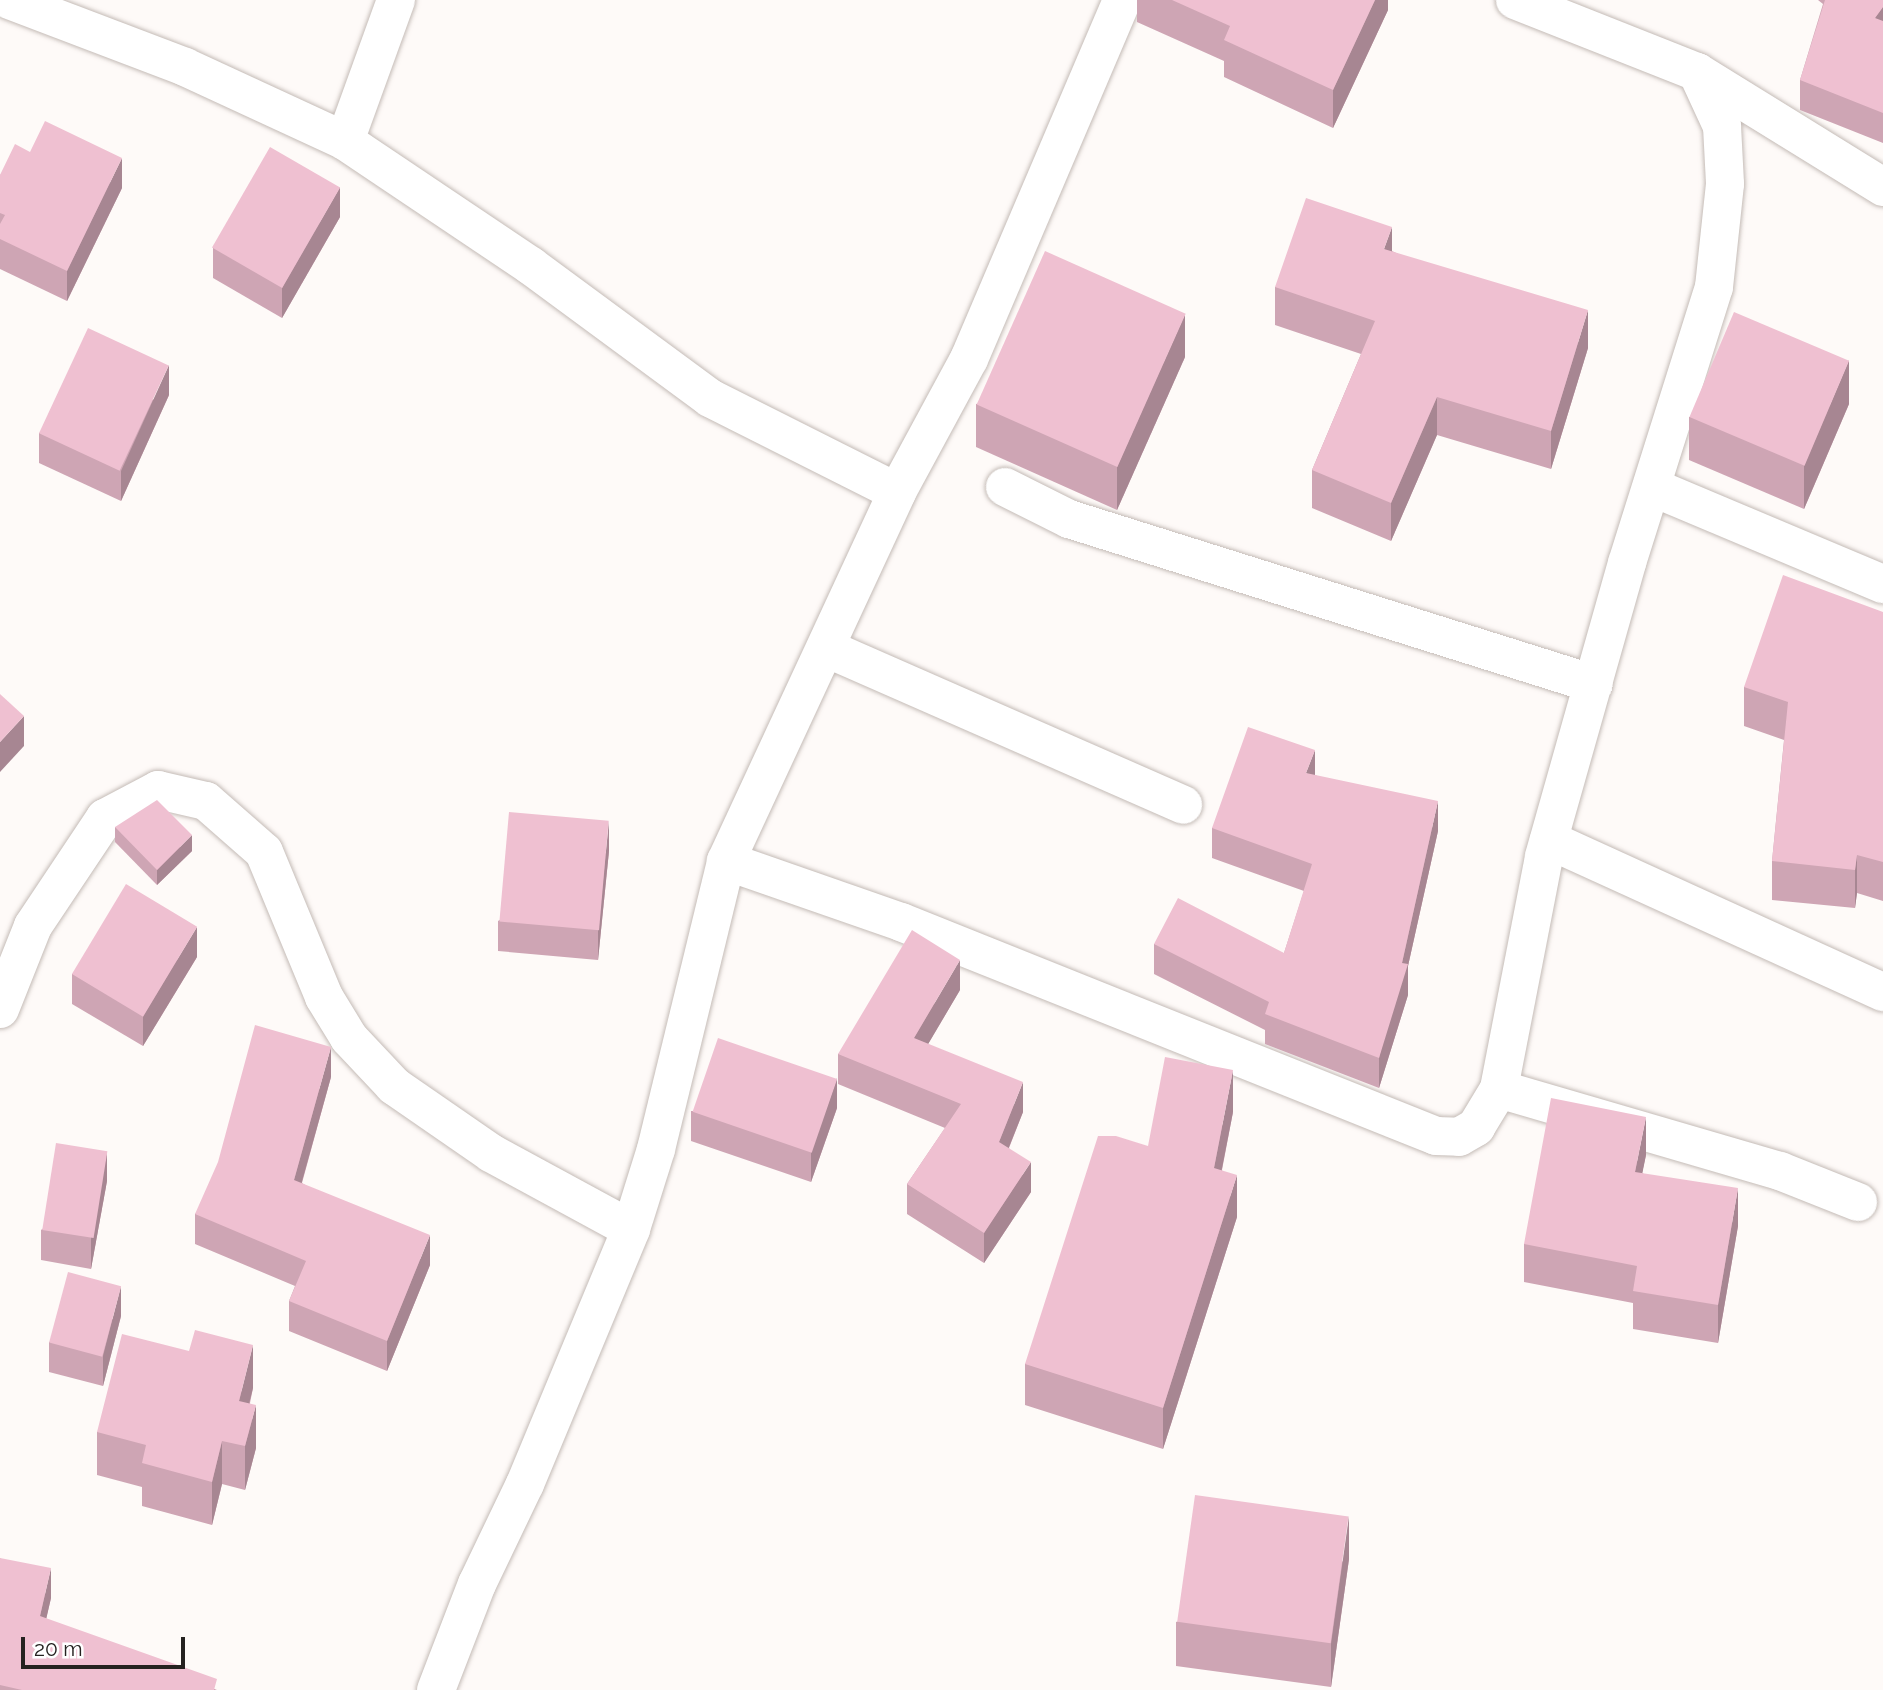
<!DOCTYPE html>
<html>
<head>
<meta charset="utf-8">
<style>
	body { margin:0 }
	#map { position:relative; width:1883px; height:1690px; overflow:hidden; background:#fefaf8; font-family:Raleway,sans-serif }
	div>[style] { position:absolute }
	.roads { filter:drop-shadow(0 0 2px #c4bbb6) drop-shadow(0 0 2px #c4bbb6) }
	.minor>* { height:38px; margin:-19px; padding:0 19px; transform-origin:19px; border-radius:19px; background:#fff }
	.wall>* { inset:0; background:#cea5b4 }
	.shaded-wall>* { inset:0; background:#a78692 }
	.building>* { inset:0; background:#efc0d1; transform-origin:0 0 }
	span { translate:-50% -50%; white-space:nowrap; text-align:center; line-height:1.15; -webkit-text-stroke:7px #fff; paint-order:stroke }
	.scale { position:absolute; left:21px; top:1637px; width:164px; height:32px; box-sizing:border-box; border:4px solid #252220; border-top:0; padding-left:9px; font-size:21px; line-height:24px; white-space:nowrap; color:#252220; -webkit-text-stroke:5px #fff; paint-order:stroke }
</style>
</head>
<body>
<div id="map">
	<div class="roads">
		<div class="minor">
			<div style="left:9px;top:0;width:188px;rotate:20.8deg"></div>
			<div style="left:185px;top:67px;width:176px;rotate:24.8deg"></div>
			<div style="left:345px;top:141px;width:224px;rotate:33.9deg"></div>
			<div style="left:531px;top:266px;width:222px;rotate:36.4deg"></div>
			<div style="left:710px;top:398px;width:209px;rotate:26.7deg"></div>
			<div style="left:1515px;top:0;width:196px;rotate:21.6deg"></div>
			<div style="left:1697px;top:72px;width:219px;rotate:31.7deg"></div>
			<div style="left:1697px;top:72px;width:60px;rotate:65.2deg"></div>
			<div style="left:1722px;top:126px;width:58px;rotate:87deg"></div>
			<div style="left:1725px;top:184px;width:104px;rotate:96.1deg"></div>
			<div style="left:1714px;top:287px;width:289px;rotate:107.5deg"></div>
			<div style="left:1627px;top:563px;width:305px;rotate:105.8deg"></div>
			<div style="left:1544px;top:857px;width:236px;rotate:101deg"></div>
			<div style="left:1499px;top:1089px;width:293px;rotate:16.3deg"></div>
			<div style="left:1780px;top:1171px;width:84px;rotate:21.7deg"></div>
			<div style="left:345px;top:141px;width:150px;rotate:-70.1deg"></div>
			<div style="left:1005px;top:487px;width:72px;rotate:26.6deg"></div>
			<div style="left:1069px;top:519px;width:550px;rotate:17.45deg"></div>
			<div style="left:1652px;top:487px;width:251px;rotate:22.8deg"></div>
			<div style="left:826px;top:648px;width:390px;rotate:23.7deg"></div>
			<div style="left:1549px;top:840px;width:367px;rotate:24.5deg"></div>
			<div style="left:726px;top:861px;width:185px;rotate:19.2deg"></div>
			<div style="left:901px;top:922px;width:576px;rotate:21.8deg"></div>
			<div style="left:1436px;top:1136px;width:23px;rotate:2deg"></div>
			<div style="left:1459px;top:1137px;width:20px;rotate:-30deg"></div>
			<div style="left:1476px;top:1127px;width:44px;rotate:-58.8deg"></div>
			<div style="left:0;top:1009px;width:89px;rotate:-68.3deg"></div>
			<div style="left:33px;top:926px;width:130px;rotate:-56.3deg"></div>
			<div style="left:105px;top:818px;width:60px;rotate:-27.8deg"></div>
			<div style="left:158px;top:790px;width:49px;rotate:12.9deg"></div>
			<div style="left:206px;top:801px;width:77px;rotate:41.3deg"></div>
			<div style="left:264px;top:852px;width:157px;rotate:67.5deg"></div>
			<div style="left:324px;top:997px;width:48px;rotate:58.6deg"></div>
			<div style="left:349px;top:1038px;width:66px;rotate:46.8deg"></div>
			<div style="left:394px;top:1086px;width:118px;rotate:34.6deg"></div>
			<div style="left:491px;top:1153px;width:159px;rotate:28.5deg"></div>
			<div style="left:436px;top:1690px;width:114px;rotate:-68.9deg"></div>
			<div style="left:477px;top:1584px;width:111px;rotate:-64.4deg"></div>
			<div style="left:525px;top:1484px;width:276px;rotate:-67.4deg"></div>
			<div style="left:631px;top:1229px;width:84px;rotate:-72.6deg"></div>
			<div style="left:656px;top:1149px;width:296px;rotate:-76.3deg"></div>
			<div style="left:726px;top:861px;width:407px;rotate:-65.1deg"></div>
			<div style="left:897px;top:492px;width:151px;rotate:-61.6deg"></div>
			<div style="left:969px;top:359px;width:390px;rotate:-66.9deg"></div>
		</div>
	</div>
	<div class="wall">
		<div style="clip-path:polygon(1137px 0,1388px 0,1388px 10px,1333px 128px,1224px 77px,1224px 61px,1137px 22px)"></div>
		<div style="clip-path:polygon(1818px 0,1883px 0,1883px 143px,1800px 110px,1800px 80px,1823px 4px)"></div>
		<div style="clip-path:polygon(30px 152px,122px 188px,67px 301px,0 269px,0 175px)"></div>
		<div style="clip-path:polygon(340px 217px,282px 318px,213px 278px,213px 248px)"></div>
		<div style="clip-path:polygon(1392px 251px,1588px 348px,1551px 469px,1437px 435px,1391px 541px,1312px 508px,1312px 470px,1361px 354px,1275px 325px,1275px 287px)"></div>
		<div style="clip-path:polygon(1185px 357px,1117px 510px,976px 447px,976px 404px)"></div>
		<div style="clip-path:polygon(169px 395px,121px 501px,39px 463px,39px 433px)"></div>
		<div style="clip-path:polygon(1849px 404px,1804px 509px,1689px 460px,1689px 417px)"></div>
		<div style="clip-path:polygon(1883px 612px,1883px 901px,1857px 893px,1855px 908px,1772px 900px,1772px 861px,1784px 740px,1744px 726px,1744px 687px)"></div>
		<div style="clip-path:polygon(1315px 775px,1438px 831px,1408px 966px,1408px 995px,1379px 1088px,1265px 1044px,1265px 1030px,1154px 974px,1154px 944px,1284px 953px,1304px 891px,1212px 858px,1212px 828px)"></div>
		<div style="clip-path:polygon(115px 827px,192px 851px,157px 885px,115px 842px)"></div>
		<div style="clip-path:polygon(609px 851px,598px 960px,498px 951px,498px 921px)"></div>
		<div style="clip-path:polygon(197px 957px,143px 1046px,72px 1004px,72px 974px)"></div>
		<div style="clip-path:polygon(960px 990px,928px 1044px,1023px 1112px,1009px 1148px,1031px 1192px,984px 1263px,907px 1214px,907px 1184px,945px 1128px,838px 1084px,838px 1054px)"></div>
		<div style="clip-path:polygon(331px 1077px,302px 1183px,430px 1265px,387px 1371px,289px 1331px,289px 1301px,295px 1286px,195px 1244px,195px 1214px)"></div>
		<div style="clip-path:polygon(837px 1108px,811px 1182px,691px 1141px,691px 1111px)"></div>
		<div style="clip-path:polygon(1233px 1112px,1222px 1170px,1237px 1217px,1163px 1449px,1025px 1405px,1025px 1364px)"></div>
		<div style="clip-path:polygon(1646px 1155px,1642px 1173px,1738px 1226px,1718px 1343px,1633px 1329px,1633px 1303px,1524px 1282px,1524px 1244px)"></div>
		<div style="clip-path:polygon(107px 1181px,91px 1269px,41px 1260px,41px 1230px)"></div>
		<div style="clip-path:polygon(121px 1316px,103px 1386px,49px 1372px,49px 1342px)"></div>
		<div style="clip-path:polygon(253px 1388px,250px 1403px,256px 1448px,245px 1490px,222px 1484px,212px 1525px,142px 1506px,142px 1487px,97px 1475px,97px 1432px)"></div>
		<div style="clip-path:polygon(0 1558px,51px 1598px,46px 1619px,217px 1690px,0 1690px)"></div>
		<div style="clip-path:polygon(1349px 1559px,1331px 1687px,1176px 1666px,1176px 1622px)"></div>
	</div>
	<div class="shaded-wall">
		<div style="clip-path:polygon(1375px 0,1388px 0,1388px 10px,1333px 128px,1333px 90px)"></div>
		<div style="clip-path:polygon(1883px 7px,1883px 37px,1875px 18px)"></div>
		<div style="clip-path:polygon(122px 158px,122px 188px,67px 301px,67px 271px)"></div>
		<div style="clip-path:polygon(340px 187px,340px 217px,282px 318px,282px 288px)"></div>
		<div style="clip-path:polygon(1392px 227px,1392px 266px,1384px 249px)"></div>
		<div style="clip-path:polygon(1588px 310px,1588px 348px,1551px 469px,1551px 431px)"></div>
		<div style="clip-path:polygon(1185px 314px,1185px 357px,1117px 510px,1117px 467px)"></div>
		<div style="clip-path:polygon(1849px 360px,1849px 404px,1804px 509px,1804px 466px)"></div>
		<div style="clip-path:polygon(169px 365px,169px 395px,121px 501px,121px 471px)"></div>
		<div style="clip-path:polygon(1437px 397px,1437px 435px,1391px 541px,1391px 503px)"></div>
		<div style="clip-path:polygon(24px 716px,24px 746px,0 772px,0 742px)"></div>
		<div style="clip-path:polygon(1315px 750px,1315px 780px,1306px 773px)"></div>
		<div style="clip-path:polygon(1438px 801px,1438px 831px,1408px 966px,1408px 995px,1379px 1088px,1379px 1058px,1402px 963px)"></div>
		<div style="clip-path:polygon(609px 821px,609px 851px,598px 960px,598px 930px)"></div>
		<div style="clip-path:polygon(192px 835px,192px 851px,157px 885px,157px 870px)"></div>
		<div style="clip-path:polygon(1857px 855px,1857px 893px,1855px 908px,1855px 870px)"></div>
		<div style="clip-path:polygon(197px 927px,197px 957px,143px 1046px,143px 1016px)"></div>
		<div style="clip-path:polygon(960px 960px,960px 990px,914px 1068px,914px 1038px)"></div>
		<div style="clip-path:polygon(331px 1047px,331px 1077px,294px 1210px,294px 1180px)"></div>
		<div style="clip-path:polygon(1233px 1070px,1233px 1112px,1214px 1209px,1214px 1168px)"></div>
		<div style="clip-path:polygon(837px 1078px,837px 1108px,811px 1182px,811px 1152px)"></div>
		<div style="clip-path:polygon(1023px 1082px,1023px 1112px,999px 1172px,999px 1142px)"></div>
		<div style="clip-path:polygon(1646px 1117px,1646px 1155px,1635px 1210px,1635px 1172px)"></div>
		<div style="clip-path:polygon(107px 1151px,107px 1181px,91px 1269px,91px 1239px)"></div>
		<div style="clip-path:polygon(1031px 1162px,1031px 1192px,984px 1263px,984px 1233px)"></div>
		<div style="clip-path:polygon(1237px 1175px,1237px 1217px,1163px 1449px,1163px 1408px)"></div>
		<div style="clip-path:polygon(1738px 1188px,1738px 1226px,1718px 1343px,1718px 1305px)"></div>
		<div style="clip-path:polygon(430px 1235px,430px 1265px,387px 1371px,387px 1341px)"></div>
		<div style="clip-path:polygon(121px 1286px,121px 1316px,103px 1386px,103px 1356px)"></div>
		<div style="clip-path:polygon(253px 1345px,253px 1388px,239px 1444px,239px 1401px)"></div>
		<div style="clip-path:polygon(256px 1405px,256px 1448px,245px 1490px,245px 1446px)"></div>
		<div style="clip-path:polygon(222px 1441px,222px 1484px,212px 1525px,212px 1482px)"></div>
		<div style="clip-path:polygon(1349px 1516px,1349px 1559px,1331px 1687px,1331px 1644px)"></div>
		<div style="clip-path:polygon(51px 1568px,51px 1598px,40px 1646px,40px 1616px)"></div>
	</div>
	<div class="building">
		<div style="clip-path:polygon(1172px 0,1375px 0,1333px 90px,1224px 40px,1230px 26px)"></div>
		<div style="clip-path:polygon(1825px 0,1883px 0,1883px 7px,1875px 18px,1883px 21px,1883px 113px,1800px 80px)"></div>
		<div style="clip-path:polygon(45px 121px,122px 158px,67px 271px,0 239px,0 224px,5px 215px,0 213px,0 175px,15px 144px,30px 152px)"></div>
		<div style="left:270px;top:147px;width:81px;height:116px;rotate:30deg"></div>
		<div style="clip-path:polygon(1306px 198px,1392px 227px,1384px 249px,1588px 310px,1551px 431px,1437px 397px,1391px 503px,1312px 470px,1375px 321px,1275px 287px)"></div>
		<div style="left:1045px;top:251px;width:154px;height:168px;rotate:24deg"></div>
		<div style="left:1734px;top:312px;width:125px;height:114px;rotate:23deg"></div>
		<div style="left:88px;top:328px;width:89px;height:116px;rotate:25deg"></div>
		<div style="clip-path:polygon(1783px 575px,1883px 612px,1883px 862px,1857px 855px,1855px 870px,1772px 861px,1788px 702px,1744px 687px)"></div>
		<div style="clip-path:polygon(0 694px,24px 716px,0 742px)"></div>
		<div style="clip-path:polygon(1248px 727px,1315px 750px,1306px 773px,1438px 801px,1402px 963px,1408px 964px,1379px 1058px,1265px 1014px,1269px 1002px,1154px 944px,1178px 898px,1284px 953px,1312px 864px,1212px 828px)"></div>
		<div style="clip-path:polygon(157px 800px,192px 835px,157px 870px,115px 827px)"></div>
		<div style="left:509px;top:812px;width:100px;height:110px;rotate:5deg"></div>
		<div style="left:126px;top:884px;width:83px;height:105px;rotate:31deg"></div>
		<div style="clip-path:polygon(912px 930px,960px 960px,914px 1038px,1023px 1082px,999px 1142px,1031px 1162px,984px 1233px,907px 1184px,961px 1104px,838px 1054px)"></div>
		<div style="clip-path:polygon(255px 1025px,331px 1047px,294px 1180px,430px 1235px,387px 1341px,289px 1301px,306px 1261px,195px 1214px,218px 1162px)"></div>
		<div style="left:718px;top:1038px;width:126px;height:78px;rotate:19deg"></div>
		<div style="clip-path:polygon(1165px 1057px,1233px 1070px,1214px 1168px,1237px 1175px,1163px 1408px,1025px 1364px,1098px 1136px,1116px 1136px,1148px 1146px)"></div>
		<div style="clip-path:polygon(1551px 1098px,1646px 1117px,1635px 1172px,1738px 1188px,1718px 1305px,1633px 1291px,1637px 1266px,1524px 1244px)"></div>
		<div style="left:56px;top:1143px;width:52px;height:88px;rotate:9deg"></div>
		<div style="left:68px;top:1272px;width:55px;height:73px;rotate:15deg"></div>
		<div style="clip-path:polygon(195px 1330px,253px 1345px,239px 1401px,256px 1405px,245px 1446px,222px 1441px,212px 1482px,142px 1463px,146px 1445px,97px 1432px,122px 1334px,189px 1351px)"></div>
		<div style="left:1195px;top:1495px;width:155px;height:128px;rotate:8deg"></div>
		<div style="clip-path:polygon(0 1558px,51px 1568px,40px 1616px,217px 1679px,214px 1690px,22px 1690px,0 1685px)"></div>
	</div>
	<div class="scale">20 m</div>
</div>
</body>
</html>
